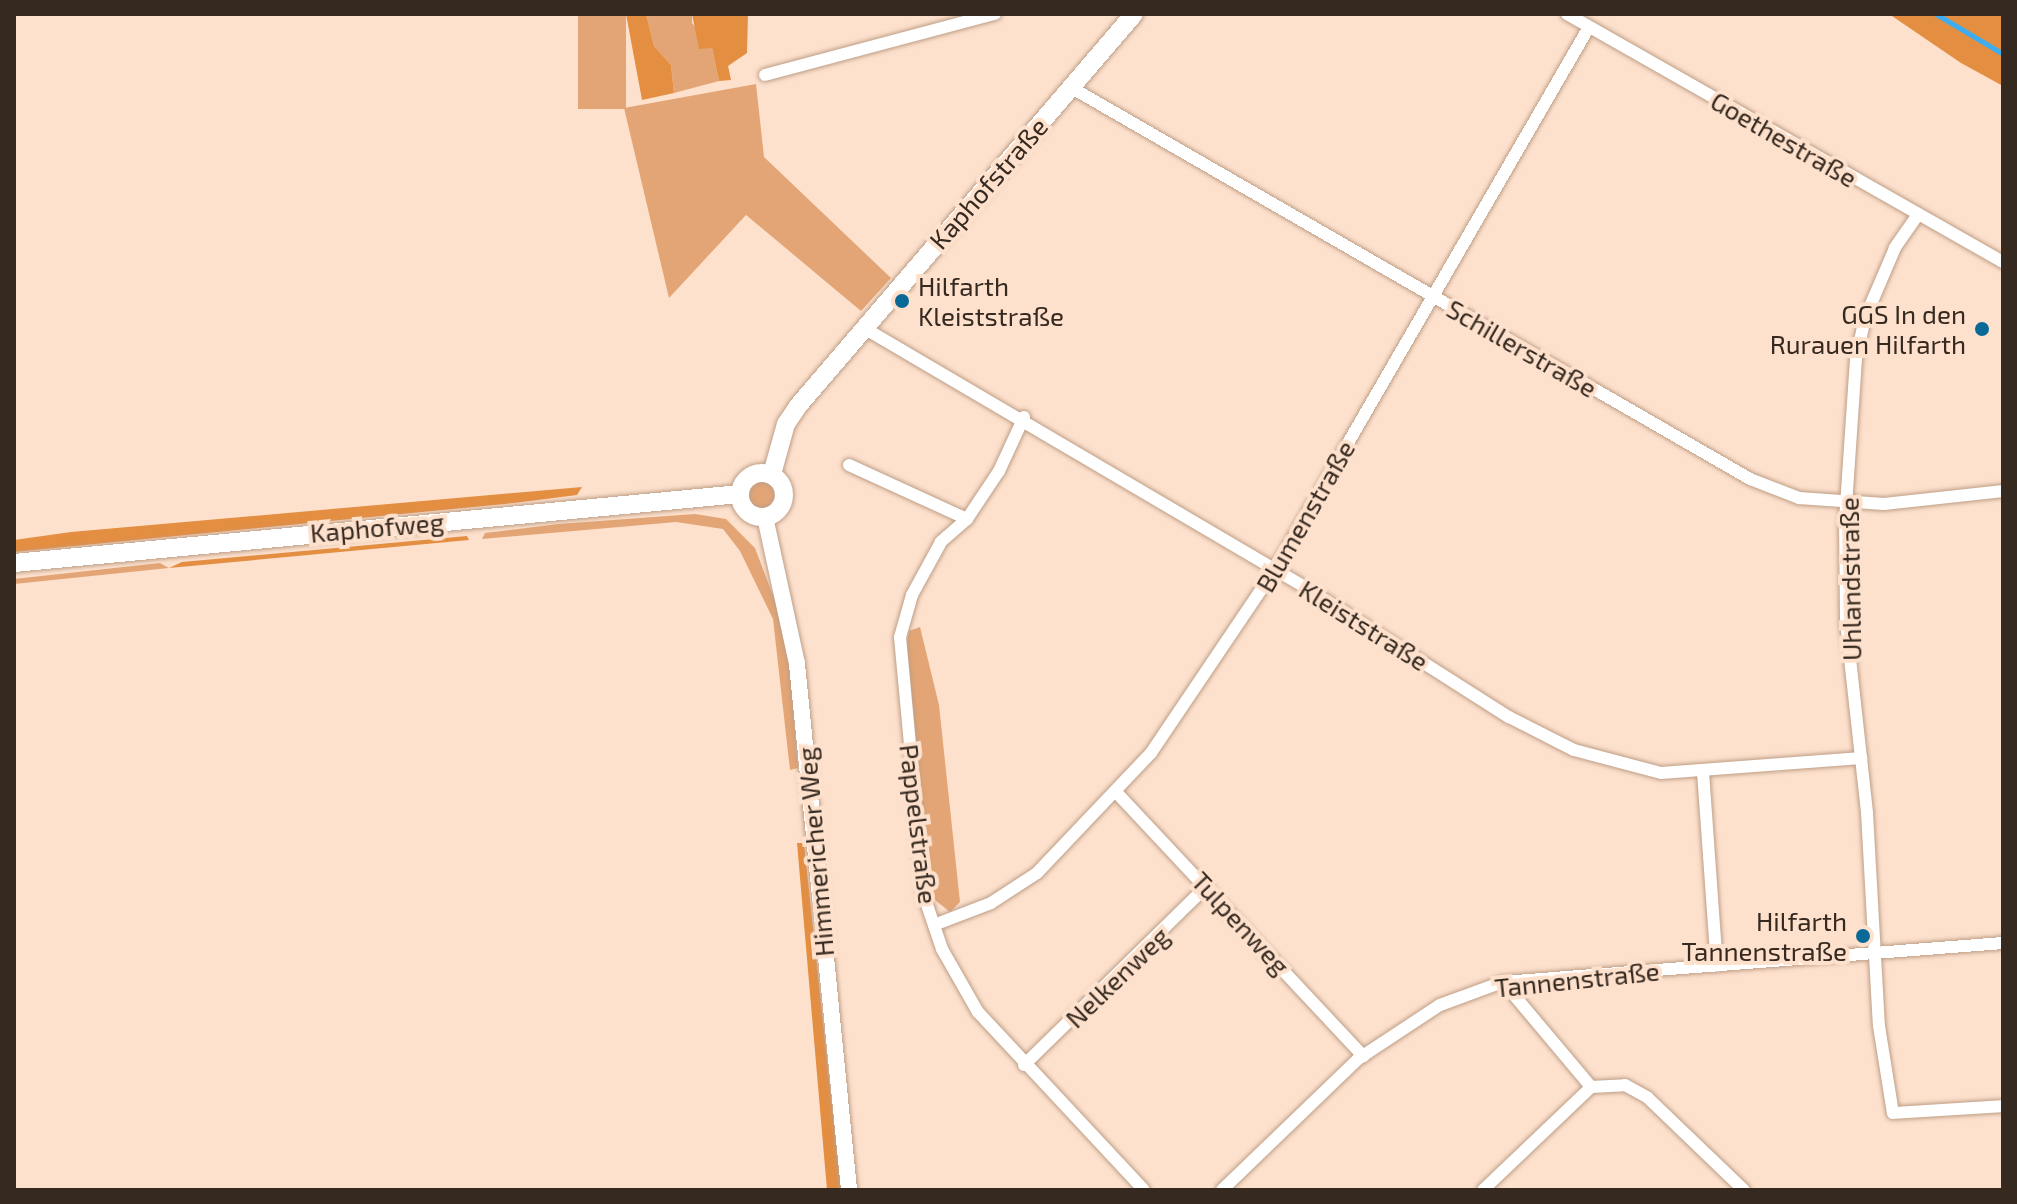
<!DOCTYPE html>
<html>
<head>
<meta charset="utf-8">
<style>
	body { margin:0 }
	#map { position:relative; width:2017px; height:1204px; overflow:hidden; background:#fde1cd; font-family:"Exo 2",sans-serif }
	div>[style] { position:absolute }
	.green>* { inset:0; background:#e3a575; transform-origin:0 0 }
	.round { border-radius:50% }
	.forest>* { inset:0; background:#e48e42 }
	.stream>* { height:5px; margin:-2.5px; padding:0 2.5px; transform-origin:2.5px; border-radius:2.5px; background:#3dadef }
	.roads { filter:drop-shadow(0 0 2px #be9e86) drop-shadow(0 0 2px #be9e86) }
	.minor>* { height:12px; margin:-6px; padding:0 6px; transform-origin:6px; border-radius:6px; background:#fff }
	.tertiary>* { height:16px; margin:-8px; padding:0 8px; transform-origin:8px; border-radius:8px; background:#fff }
	.secondary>* { height:18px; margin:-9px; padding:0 9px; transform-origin:9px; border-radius:9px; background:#fff }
	.secondary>.ring { margin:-9px; padding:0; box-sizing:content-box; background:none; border:18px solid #fff; border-radius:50% }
	.dots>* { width:22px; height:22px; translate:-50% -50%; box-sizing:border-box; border:4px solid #fde1cd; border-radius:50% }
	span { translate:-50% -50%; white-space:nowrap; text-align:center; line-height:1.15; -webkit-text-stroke:8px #fde1cd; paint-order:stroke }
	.street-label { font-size:26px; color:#36291f }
	.poi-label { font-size:26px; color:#36291f }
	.left { translate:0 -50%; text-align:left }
	.right { translate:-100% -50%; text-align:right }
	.frame { position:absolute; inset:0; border:16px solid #36291f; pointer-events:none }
</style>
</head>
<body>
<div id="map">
	<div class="green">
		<div style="left:578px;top:14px;width:48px;height:95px"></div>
		<div style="clip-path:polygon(646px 14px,692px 14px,692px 23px,712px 48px,719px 81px,674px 93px,671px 65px,654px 46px)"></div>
		<div style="clip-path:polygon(756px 84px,764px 157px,891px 278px,861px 311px,746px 215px,669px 298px,624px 108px)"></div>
		<div class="round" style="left:748px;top:482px;width:26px;height:26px"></div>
		<div style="clip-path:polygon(695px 514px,726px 519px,755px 548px,780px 614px,789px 658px,798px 768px,790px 770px,773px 619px,740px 551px,723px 529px,676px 522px,482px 539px,485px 533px,558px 524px)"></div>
		<div style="clip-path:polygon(160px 563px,169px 568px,14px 584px,14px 579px)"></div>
		<div style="clip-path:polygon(920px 627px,939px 705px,960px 902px,950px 912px,935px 900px,925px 840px,907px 642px,909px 631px)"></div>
	</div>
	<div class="forest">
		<div style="clip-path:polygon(626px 14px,646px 14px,654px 46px,671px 65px,674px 93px,642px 100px)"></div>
		<div style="clip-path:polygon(692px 14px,748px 14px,747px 53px,728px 66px,731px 80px,719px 81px,712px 48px,699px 49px)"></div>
		<div style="clip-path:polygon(1889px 14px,2003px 14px,2003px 86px,1961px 63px)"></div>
		<div style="clip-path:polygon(582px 487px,577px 495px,514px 503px,14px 552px,14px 540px,71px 532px)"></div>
		<div style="clip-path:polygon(467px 536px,469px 540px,169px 568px,182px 562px)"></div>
		<div style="clip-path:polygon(797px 843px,804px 843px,841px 1190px,827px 1190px)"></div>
	</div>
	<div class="stream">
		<div style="left:1936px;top:14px;width:78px;rotate:30.8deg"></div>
	</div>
	<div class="roads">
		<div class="minor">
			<div style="left:1567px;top:14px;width:502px;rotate:29.63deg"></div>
			<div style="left:765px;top:75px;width:238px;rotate:-14.9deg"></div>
			<div style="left:1072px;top:88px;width:783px;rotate:29.97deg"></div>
			<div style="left:1750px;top:479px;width:53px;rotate:21.2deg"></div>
			<div style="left:1799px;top:498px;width:85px;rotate:4deg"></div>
			<div style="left:1884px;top:504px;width:120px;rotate:-6.2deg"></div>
			<div style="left:1917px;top:216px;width:39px;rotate:125deg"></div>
			<div style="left:1895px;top:248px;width:76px;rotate:113.2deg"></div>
			<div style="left:1865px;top:318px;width:42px;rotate:102.4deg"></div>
			<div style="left:1856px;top:359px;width:163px;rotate:93.9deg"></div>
			<div style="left:1845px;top:522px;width:100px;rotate:89.4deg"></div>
			<div style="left:1846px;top:622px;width:192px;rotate:83.7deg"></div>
			<div style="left:1867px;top:813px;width:213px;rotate:86.8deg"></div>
			<div style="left:1879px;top:1026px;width:88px;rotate:80.9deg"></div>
			<div style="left:1893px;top:1113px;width:110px;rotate:-3.6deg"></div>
			<div style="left:864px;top:328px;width:509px;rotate:30.44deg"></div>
			<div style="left:1303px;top:586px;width:244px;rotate:32.5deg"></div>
			<div style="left:1509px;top:717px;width:73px;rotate:26.9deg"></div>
			<div style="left:1574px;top:750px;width:90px;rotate:14.8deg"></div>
			<div style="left:1661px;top:773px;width:201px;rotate:-4.3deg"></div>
			<div style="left:1024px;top:417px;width:60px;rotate:114.8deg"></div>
			<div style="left:999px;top:471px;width:58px;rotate:123.7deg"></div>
			<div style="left:967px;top:519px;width:35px;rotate:139deg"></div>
			<div style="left:941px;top:542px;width:60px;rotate:118.7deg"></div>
			<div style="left:912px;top:595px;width:44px;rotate:105.9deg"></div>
			<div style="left:900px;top:637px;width:260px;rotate:84.7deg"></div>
			<div style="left:924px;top:896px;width:56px;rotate:71.2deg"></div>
			<div style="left:942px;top:949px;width:73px;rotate:60.3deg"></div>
			<div style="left:978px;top:1012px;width:243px;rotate:47deg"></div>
			<div style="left:849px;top:465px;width:130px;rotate:24.6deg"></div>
			<div style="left:1703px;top:772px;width:194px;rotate:85.9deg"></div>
			<div style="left:1116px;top:792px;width:362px;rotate:46.9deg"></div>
			<div style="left:934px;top:925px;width:61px;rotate:-21.1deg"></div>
			<div style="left:991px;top:903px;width:55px;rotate:-33.1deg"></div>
			<div style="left:1037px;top:873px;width:166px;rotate:-46.5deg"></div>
			<div style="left:1151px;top:753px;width:222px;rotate:-56deg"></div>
			<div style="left:1275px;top:569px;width:626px;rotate:-59.91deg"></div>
			<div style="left:1503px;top:982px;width:137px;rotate:50deg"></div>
			<div style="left:1591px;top:1087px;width:34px;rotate:-3deg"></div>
			<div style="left:1625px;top:1085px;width:26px;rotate:29deg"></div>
			<div style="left:1648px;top:1098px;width:133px;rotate:43.8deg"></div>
			<div style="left:1024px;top:1065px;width:256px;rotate:-44.4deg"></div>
			<div style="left:1222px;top:1190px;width:189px;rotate:-43.9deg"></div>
			<div style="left:1358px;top:1059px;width:98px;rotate:-33.4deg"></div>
			<div style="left:1440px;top:1005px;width:67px;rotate:-20.1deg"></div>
			<div style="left:1503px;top:982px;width:502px;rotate:-4.46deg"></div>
			<div style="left:1483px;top:1190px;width:149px;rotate:-43.6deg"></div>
		</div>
		<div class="tertiary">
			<div style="left:765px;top:517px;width:150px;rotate:77.7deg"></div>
			<div style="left:797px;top:664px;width:529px;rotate:84.35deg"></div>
		</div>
		<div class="secondary">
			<div class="ring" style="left:740px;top:473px;width:26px;height:26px"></div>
			<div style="left:772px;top:474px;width:52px;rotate:-74.4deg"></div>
			<div style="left:786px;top:424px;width:22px;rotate:-56deg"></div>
			<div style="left:798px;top:406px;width:516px;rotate:-49.4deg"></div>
			<div style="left:14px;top:563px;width:729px;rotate:-5.43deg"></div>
		</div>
	</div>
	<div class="dots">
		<div style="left:902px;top:301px;background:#0b6998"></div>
		<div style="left:1982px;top:329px;background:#0b6998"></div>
		<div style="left:1863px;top:936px;background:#0b6998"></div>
	</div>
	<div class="street-label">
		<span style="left:1784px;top:139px;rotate:30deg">Goethestraße</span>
		<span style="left:988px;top:183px;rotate:-49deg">Kaphofstraße</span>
		<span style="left:1522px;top:348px;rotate:30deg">Schillerstraße</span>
		<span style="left:1305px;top:516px;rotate:-60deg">Blumenstraße</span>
		<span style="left:377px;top:527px;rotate:-5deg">Kaphofweg</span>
		<span style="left:1850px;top:579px;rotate:-91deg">Uhlandstraße</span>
		<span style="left:1364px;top:625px;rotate:32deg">Kleiststraße</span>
		<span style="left:919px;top:824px;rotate:83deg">Pappelstraße</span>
		<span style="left:815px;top:852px;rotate:-95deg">Himmericher Weg</span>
		<span style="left:1241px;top:923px;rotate:47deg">Tulpenweg</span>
		<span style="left:1117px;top:977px;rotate:-44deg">Nelkenweg</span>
		<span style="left:1577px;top:979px;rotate:-6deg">Tannenstraße</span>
	</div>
	<div class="poi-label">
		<span class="left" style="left:918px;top:301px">Hilfarth<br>Kleiststraße</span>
		<span class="right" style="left:1966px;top:329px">GGS In den<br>Rurauen Hilfarth</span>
		<span class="right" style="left:1847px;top:936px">Hilfarth<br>Tannenstraße</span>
	</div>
	<div class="frame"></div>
</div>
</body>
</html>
